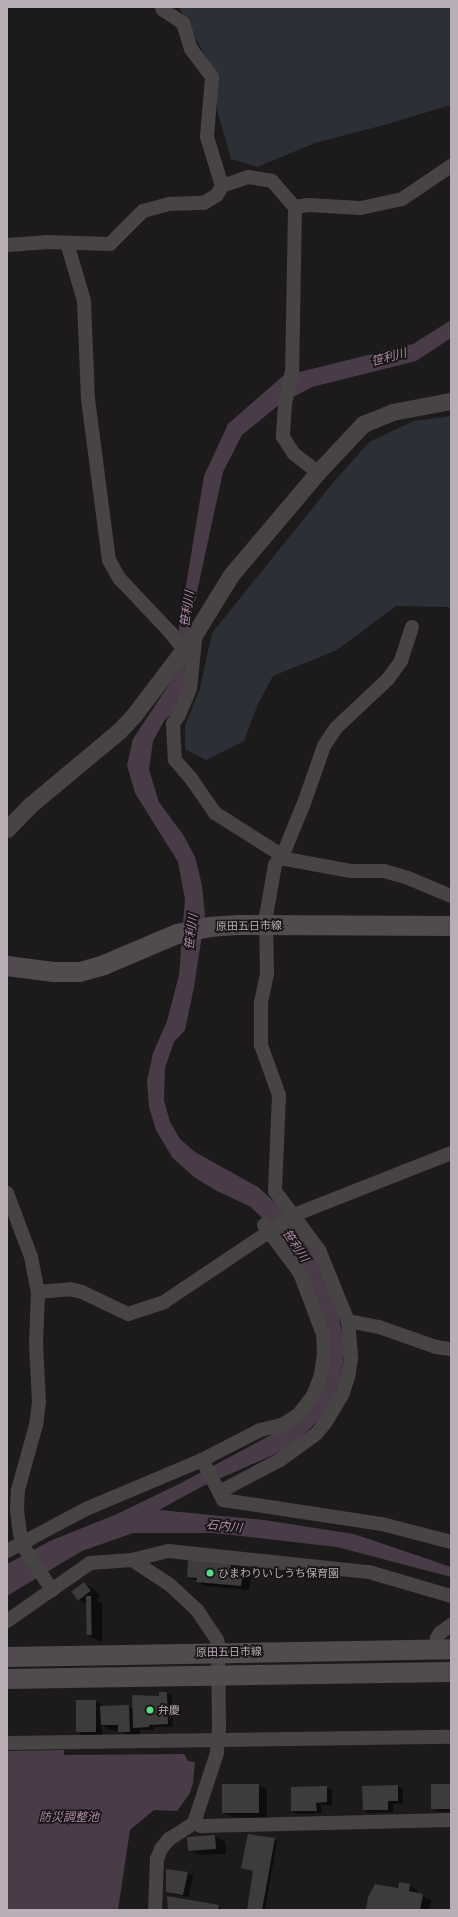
<!DOCTYPE html>
<html>
<head>
<meta charset="utf-8">
<style>
	body { margin:0 }
	#map { position:relative; width:458px; height:1917px; overflow:hidden; background:#1c1a1b; font-family:Helvetica,"Noto Sans JP",sans-serif }
	div>[style] { position:absolute }
	.green>* { inset:0; background:#2d2f36 }
	.water>* { inset:0; background:#4a3b48 }
	.shadow>* { inset:0; background:#0007 }
	.building>* { inset:0; background:#3e3b3c; transform-origin:0 0 }
	.minor>* { height:14px; margin:-7px; padding:0 7px; transform-origin:7px; border-radius:7px; background:#484345 }
	.tertiary>* { height:17px; margin:-8.5px; padding:0 8.5px; transform-origin:8.5px; border-radius:8.5px; background:#484345 }
	.secondary>* { height:20px; margin:-10px; padding:0 10px; transform-origin:10px; border-radius:10px; background:#514a4e }
	.dots>* { width:11px; height:11px; translate:-50% -50%; box-sizing:border-box; border:2px solid #171516; border-radius:50% }
	span { translate:-50% -50%; white-space:nowrap; text-align:center; line-height:1.15; -webkit-text-stroke:3.5px #171516; paint-order:stroke }
	.street-label { font-size:11px; color:#baaeb6 }
	.poi-label { font-size:11px; color:#baaeb6 }
	.left { translate:0 -50%; text-align:left }
	.water-label { font-size:12px; color:#b18aaa; font-style:italic }
	.frame { position:absolute; inset:0; border:8px solid #baaeb6; pointer-events:none }
</style>
</head>
<body>
<div id="map">
	<div class="green">
		<div style="clip-path:polygon(179px 7px,451px 7px,451px 105px,384px 125px,315px 143px,257px 167px,231px 159px,217px 110px,217px 78px)"></div>
		<div style="clip-path:polygon(451px 416px,451px 610px,448px 607px,396px 606px,337px 650px,273px 676px,258px 704px,244px 741px,206px 760px,185px 749px,185px 726px,200px 688px,212px 633px,332px 484px,369px 442px,414px 421px)"></div>
	</div>
	<div class="water">
		<div style="clip-path:polygon(451px 320px,451px 338px,416px 361px,312px 387px,280px 404px,242px 435px,223px 472px,190px 624px,183px 696px,179px 707px,164px 721px,153px 741px,149px 770px,159px 802px,184px 836px,195px 857px,202px 885px,205px 915px,194px 987px,185px 1030px,174px 1042px,165px 1068px,164px 1100px,170px 1122px,180px 1139px,195px 1152px,258px 1187px,283px 1210px,315px 1256px,337px 1307px,345px 1348px,340px 1387px,321px 1418px,289px 1448px,203px 1486px,159px 1510px,264px 1520px,354px 1534px,451px 1567px,451px 1577px,337px 1547px,214px 1533px,133px 1533px,82px 1551px,7px 1596px,7px 1564px,50px 1541px,117px 1514px,181px 1483px,288px 1426px,328px 1355px,277px 1233px,251px 1207px,215px 1190px,194px 1177px,172px 1157px,156px 1130px,149px 1107px,147px 1081px,153px 1053px,167px 1021px,179px 975px,185px 899px,178px 862px,135px 793px,127px 765px,133px 739px,170px 683px,204px 476px,228px 424px,283px 376px,413px 344px)"></div>
		<div style="clip-path:polygon(64px 1750px,64px 1755px,184px 1754px,188px 1761px,195px 1762px,193px 1783px,190px 1793px,177px 1811px,154px 1810px,130px 1830px,118px 1910px,7px 1910px,7px 1751px)"></div>
	</div>
	<div class="shadow">
		<div style="clip-path:polygon(231px 1565px,239px 1569px,239px 1572px,251px 1577px,249px 1590px,205px 1586px,188px 1576px)"></div>
		<div style="clip-path:polygon(84px 1583px,94px 1589px,101px 1597px,96px 1600px,102px 1603px,102px 1641px,98px 1641px,88px 1635px,87px 1604px,79px 1600px)"></div>
		<div style="clip-path:polygon(167px 1693px,172px 1696px,173px 1727px,154px 1727px,154px 1730px,140px 1730px,140px 1737px,130px 1737px,119px 1731px,112px 1731px,102px 1725px,102px 1735px,83px 1735px,78px 1732px,77px 1701px,96px 1701px,101px 1704px,102px 1706px,129px 1706px,133px 1709px)"></div>
		<div style="clip-path:polygon(259px 1785px,267px 1790px,267px 1818px,232px 1817px,224px 1813px)"></div>
		<div style="clip-path:polygon(451px 1785px,451px 1811px,439px 1812px,433px 1808px)"></div>
		<div style="clip-path:polygon(398px 1786px,403px 1789px,403px 1804px,393px 1804px,393px 1812px,369px 1813px,364px 1810px)"></div>
		<div style="clip-path:polygon(326px 1787px,332px 1790px,332px 1805px,321px 1805px,322px 1813px,297px 1814px,292px 1811px)"></div>
		<div style="clip-path:polygon(215px 1836px,225px 1842px,226px 1854px,199px 1855px,189px 1849px)"></div>
		<div style="clip-path:polygon(274px 1839px,277px 1841px,265px 1910px,248px 1910px,254px 1871px,243px 1868px)"></div>
		<div style="clip-path:polygon(167px 1870px,188px 1873px,193px 1876px,189px 1897px,172px 1894px,167px 1891px)"></div>
		<div style="clip-path:polygon(409px 1885px,417px 1890px,417px 1894px,431px 1900px,429px 1910px,367px 1910px,398px 1890px)"></div>
		<div style="clip-path:polygon(168px 1898px,219px 1906px,221px 1908px,221px 1910px,169px 1910px)"></div>
	</div>
	<div class="building">
		<div style="clip-path:polygon(188px 1559px,231px 1564px,231px 1570px,243px 1571px,241px 1586px,196px 1582px,197px 1578px,187px 1577px)"></div>
		<div style="left:84px;top:1582px;width:11px;height:16px;rotate:52deg"></div>
		<div style="left:91px;top:1596px;width:39px;height:5px;rotate:89deg"></div>
		<div style="clip-path:polygon(159px 1692px,167px 1692px,168px 1724px,149px 1725px,149px 1727px,133px 1728px,132px 1695px,159px 1696px)"></div>
		<div style="left:76px;top:1700px;width:20px;height:32px"></div>
		<div style="clip-path:polygon(129px 1705px,130px 1732px,118px 1732px,118px 1725px,101px 1725px,100px 1706px)"></div>
		<div style="left:222px;top:1784px;width:37px;height:29px"></div>
		<div style="left:451px;top:1784px;width:25px;height:20px;rotate:90deg"></div>
		<div style="clip-path:polygon(398px 1785px,398px 1801px,388px 1801px,388px 1810px,363px 1810px,362px 1786px)"></div>
		<div style="clip-path:polygon(327px 1786px,327px 1802px,316px 1803px,317px 1811px,291px 1811px,291px 1787px)"></div>
		<div style="clip-path:polygon(248px 1834px,275px 1838px,262px 1910px,247px 1910px,253px 1871px,241px 1868px)"></div>
		<div style="left:215px;top:1835px;width:14px;height:28px;rotate:86deg"></div>
		<div style="clip-path:polygon(166px 1869px,188px 1872px,183px 1895px,166px 1892px)"></div>
		<div style="clip-path:polygon(399px 1882px,410px 1884px,409px 1891px,423px 1894px,420px 1910px,366px 1910px,368px 1897px,375px 1884px,398px 1888px)"></div>
		<div style="clip-path:polygon(167px 1896px,219px 1905px,218px 1910px,168px 1910px)"></div>
	</div>
	<div class="minor">
		<div style="left:162px;top:7px;width:3px;rotate:72deg"></div>
		<div style="left:163px;top:10px;width:24px;rotate:33deg"></div>
		<div style="left:183px;top:23px;width:27px;rotate:73deg"></div>
		<div style="left:191px;top:49px;width:35px;rotate:53deg"></div>
		<div style="left:212px;top:77px;width:60px;rotate:94.8deg"></div>
		<div style="left:207px;top:137px;width:51px;rotate:73deg"></div>
		<div style="left:295px;top:207px;width:13px;rotate:-9deg"></div>
		<div style="left:308px;top:205px;width:53px;rotate:3.2deg"></div>
		<div style="left:361px;top:208px;width:42px;rotate:-12.4deg"></div>
		<div style="left:402px;top:199px;width:59px;rotate:-34deg"></div>
		<div style="left:67px;top:243px;width:60px;rotate:73.7deg"></div>
		<div style="left:84px;top:301px;width:98px;rotate:87.7deg"></div>
		<div style="left:88px;top:399px;width:162px;rotate:82.6deg"></div>
		<div style="left:109px;top:560px;width:21px;rotate:61deg"></div>
		<div style="left:119px;top:578px;width:76px;rotate:46.6deg"></div>
		<div style="left:171px;top:633px;width:21px;rotate:53deg"></div>
		<div style="left:7px;top:245px;width:39px;rotate:-4deg"></div>
		<div style="left:46px;top:242px;width:64px;rotate:1.8deg"></div>
		<div style="left:110px;top:244px;width:47px;rotate:-45deg"></div>
		<div style="left:143px;top:211px;width:27px;rotate:-15deg"></div>
		<div style="left:169px;top:204px;width:35px;rotate:-2deg"></div>
		<div style="left:204px;top:203px;width:15px;rotate:-32deg"></div>
		<div style="left:217px;top:195px;width:10px;rotate:-61deg"></div>
		<div style="left:222px;top:186px;width:28px;rotate:-19deg"></div>
		<div style="left:248px;top:177px;width:24px;rotate:9deg"></div>
		<div style="left:272px;top:181px;width:35px;rotate:49deg"></div>
		<div style="left:295px;top:207px;width:164px;rotate:91deg"></div>
		<div style="left:292px;top:371px;width:35px;rotate:102deg"></div>
		<div style="left:285px;top:405px;width:32px;rotate:94deg"></div>
		<div style="left:283px;top:437px;width:20px;rotate:57deg"></div>
		<div style="left:294px;top:454px;width:30px;rotate:37deg"></div>
		<div style="left:412px;top:627px;width:36px;rotate:108deg"></div>
		<div style="left:401px;top:661px;width:22px;rotate:126deg"></div>
		<div style="left:388px;top:679px;width:71px;rotate:136.7deg"></div>
		<div style="left:336px;top:728px;width:22px;rotate:124deg"></div>
		<div style="left:324px;top:746px;width:60px;rotate:109.3deg"></div>
		<div style="left:304px;top:803px;width:53px;rotate:112.2deg"></div>
		<div style="left:284px;top:852px;width:16px;rotate:125deg"></div>
		<div style="left:275px;top:865px;width:52px;rotate:100deg"></div>
		<div style="left:266px;top:916px;width:58px;rotate:89deg"></div>
		<div style="left:267px;top:974px;width:30px;rotate:102deg"></div>
		<div style="left:261px;top:1003px;width:42px;rotate:90deg"></div>
		<div style="left:261px;top:1045px;width:53px;rotate:70.2deg"></div>
		<div style="left:279px;top:1095px;width:96px;rotate:92.4deg"></div>
		<div style="left:275px;top:1191px;width:74px;rotate:53.3deg"></div>
		<div style="left:319px;top:1250px;width:77px;rotate:67.8deg"></div>
		<div style="left:348px;top:1321px;width:38px;rotate:85deg"></div>
		<div style="left:351px;top:1359px;width:18px;rotate:99deg"></div>
		<div style="left:348px;top:1377px;width:19px;rotate:108deg"></div>
		<div style="left:342px;top:1395px;width:33px;rotate:121deg"></div>
		<div style="left:325px;top:1423px;width:14px;rotate:129deg"></div>
		<div style="left:316px;top:1434px;width:44px;rotate:144.2deg"></div>
		<div style="left:280px;top:1460px;width:69px;rotate:152.3deg"></div>
		<div style="left:219px;top:1492px;width:9px;rotate:63deg"></div>
		<div style="left:223px;top:1500px;width:161px;rotate:8.6deg"></div>
		<div style="left:382px;top:1524px;width:71px;rotate:14.6deg"></div>
		<div style="left:196px;top:631px;width:58px;rotate:95.9deg"></div>
		<div style="left:190px;top:689px;width:28px;rotate:113deg"></div>
		<div style="left:179px;top:715px;width:11px;rotate:124deg"></div>
		<div style="left:173px;top:724px;width:36px;rotate:87deg"></div>
		<div style="left:175px;top:760px;width:23px;rotate:49deg"></div>
		<div style="left:190px;top:777px;width:44px;rotate:55.2deg"></div>
		<div style="left:215px;top:813px;width:75px;rotate:32.4deg"></div>
		<div style="left:278px;top:853px;width:5px;rotate:68deg"></div>
		<div style="left:280px;top:858px;width:72px;rotate:10.4deg"></div>
		<div style="left:351px;top:871px;width:33px"></div>
		<div style="left:384px;top:871px;width:25px;rotate:16deg"></div>
		<div style="left:408px;top:878px;width:47px;rotate:22.7deg"></div>
		<div style="left:7px;top:1193px;width:68px;rotate:69.4deg"></div>
		<div style="left:31px;top:1257px;width:36px;rotate:79deg"></div>
		<div style="left:38px;top:1292px;width:51px;rotate:92.2deg"></div>
		<div style="left:36px;top:1343px;width:59px;rotate:87.1deg"></div>
		<div style="left:39px;top:1402px;width:23px;rotate:97deg"></div>
		<div style="left:36px;top:1425px;width:67px;rotate:105.5deg"></div>
		<div style="left:18px;top:1490px;width:20px;rotate:93deg"></div>
		<div style="left:17px;top:1510px;width:23px;rotate:83deg"></div>
		<div style="left:20px;top:1533px;width:13px;rotate:77deg"></div>
		<div style="left:23px;top:1546px;width:53px;rotate:56.6deg"></div>
		<div style="left:38px;top:1292px;width:32px;rotate:-5deg"></div>
		<div style="left:70px;top:1289px;width:12px;rotate:14deg"></div>
		<div style="left:82px;top:1292px;width:51px;rotate:25.6deg"></div>
		<div style="left:128px;top:1314px;width:38px;rotate:-18deg"></div>
		<div style="left:164px;top:1302px;width:156px;rotate:-33.8deg"></div>
		<div style="left:294px;top:1215px;width:169px;rotate:-21.5deg"></div>
		<div style="left:348px;top:1321px;width:32px;rotate:11deg"></div>
		<div style="left:379px;top:1327px;width:60px;rotate:19.3deg"></div>
		<div style="left:436px;top:1347px;width:15px;rotate:8deg"></div>
		<div style="left:202px;top:1460px;width:36px;rotate:62deg"></div>
		<div style="left:7px;top:1551px;width:89px;rotate:-28deg"></div>
		<div style="left:86px;top:1509px;width:126px;rotate:-22.9deg"></div>
		<div style="left:202px;top:1460px;width:65px;rotate:-27.3deg"></div>
		<div style="left:260px;top:1430px;width:23px;rotate:-13deg"></div>
		<div style="left:282px;top:1425px;width:19px;rotate:-32deg"></div>
		<div style="left:298px;top:1415px;width:24px;rotate:-52deg"></div>
		<div style="left:313px;top:1396px;width:22px;rotate:-69deg"></div>
		<div style="left:321px;top:1375px;width:22px;rotate:-82deg"></div>
		<div style="left:324px;top:1353px;width:19px;rotate:-93deg"></div>
		<div style="left:323px;top:1334px;width:65px;rotate:-110.7deg"></div>
		<div style="left:300px;top:1273px;width:60px;rotate:-126.9deg"></div>
		<div style="left:132px;top:1560px;width:45px;rotate:33.3deg"></div>
		<div style="left:170px;top:1585px;width:37px;rotate:43deg"></div>
		<div style="left:197px;top:1610px;width:36px;rotate:56deg"></div>
		<div style="left:217px;top:1640px;width:4px;rotate:76deg"></div>
		<div style="left:218px;top:1644px;width:84px;rotate:89.3deg"></div>
		<div style="left:219px;top:1728px;width:25px;rotate:95deg"></div>
		<div style="left:217px;top:1753px;width:74px;rotate:108.2deg"></div>
		<div style="left:194px;top:1823px;width:30px;rotate:147deg"></div>
		<div style="left:169px;top:1839px;width:13px;rotate:129deg"></div>
		<div style="left:161px;top:1849px;width:11px;rotate:112deg"></div>
		<div style="left:157px;top:1859px;width:51px;rotate:92.2deg"></div>
		<div style="left:7px;top:1621px;width:101px;rotate:-34.9deg"></div>
		<div style="left:90px;top:1563px;width:42px;rotate:-4.1deg"></div>
		<div style="left:132px;top:1560px;width:37px;rotate:-14deg"></div>
		<div style="left:168px;top:1551px;width:202px;rotate:6deg"></div>
		<div style="left:369px;top:1572px;width:85px;rotate:16.3deg"></div>
		<div style="left:437px;top:1649px;width:11px;rotate:-90deg"></div>
		<div style="left:437px;top:1638px;width:6px;rotate:-59deg"></div>
		<div style="left:440px;top:1633px;width:14px;rotate:-36deg"></div>
		<div style="left:7px;top:1743px;width:444px;rotate:-0.8deg"></div>
		<div style="left:194px;top:1823px;width:8px;rotate:23deg"></div>
		<div style="left:201px;top:1826px;width:250px;rotate:-1.4deg"></div>
	</div>
	<div class="tertiary">
		<div style="left:7px;top:829px;width:32px;rotate:-46deg"></div>
		<div style="left:29px;top:806px;width:117px;rotate:-39.8deg"></div>
		<div style="left:119px;top:731px;width:22px;rotate:-47deg"></div>
		<div style="left:134px;top:715px;width:94px;rotate:-52.8deg"></div>
		<div style="left:191px;top:640px;width:76px;rotate:-58.4deg"></div>
		<div style="left:231px;top:575px;width:135px;rotate:-49.8deg"></div>
		<div style="left:318px;top:472px;width:66px;rotate:-46.8deg"></div>
		<div style="left:363px;top:424px;width:31px;rotate:-22deg"></div>
		<div style="left:392px;top:412px;width:60px;rotate:-10.6deg"></div>
	</div>
	<div class="secondary">
		<div style="left:7px;top:966px;width:47px;rotate:7.3deg"></div>
		<div style="left:54px;top:972px;width:26px"></div>
		<div style="left:80px;top:972px;width:25px;rotate:-16deg"></div>
		<div style="left:104px;top:965px;width:79px;rotate:-23deg"></div>
		<div style="left:177px;top:934px;width:33px;rotate:-12deg"></div>
		<div style="left:209px;top:927px;width:32px;rotate:-4deg"></div>
		<div style="left:241px;top:925px;width:210px;rotate:0.3deg"></div>
		<div style="left:7px;top:1657px;width:444px;rotate:-1deg"></div>
		<div style="left:7px;top:1679px;width:444px;rotate:-0.9deg"></div>
	</div>
	<div class="dots">
		<div style="left:210px;top:1573px;background:#50df85"></div>
		<div style="left:150px;top:1710px;background:#50df85"></div>
	</div>
	<div class="street-label">
		<span style="left:249px;top:926px;rotate:-1deg">原田五日市線</span>
		<span style="left:229px;top:1652px;rotate:-1deg">原田五日市線</span>
	</div>
	<div class="poi-label">
		<span class="left" style="left:218px;top:1573px">ひまわりいしうち保育園</span>
		<span class="left" style="left:158px;top:1710px">弁慶</span>
	</div>
	<div class="water-label">
		<span style="left:389px;top:358px;rotate:-15deg">笹利川</span>
		<span style="left:188px;top:609px;rotate:-82deg">笹利川</span>
		<span style="left:192px;top:932px;rotate:-83deg">笹利川</span>
		<span style="left:295px;top:1246px;rotate:56deg">笹利川</span>
		<span style="left:224px;top:1527px;rotate:6deg">石内川</span>
		<span style="left:69px;top:1818px">防災調整池</span>
	</div>
	<div class="frame"></div>
</div>
</body>
</html>
